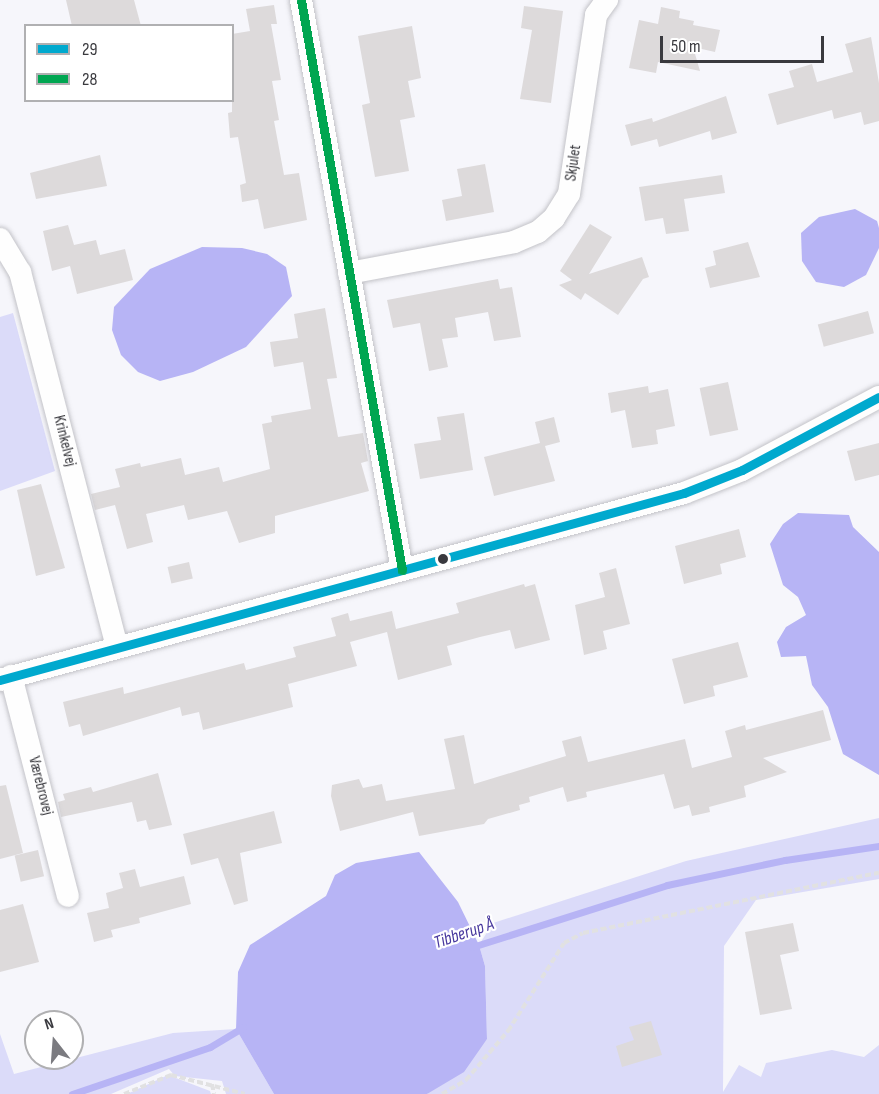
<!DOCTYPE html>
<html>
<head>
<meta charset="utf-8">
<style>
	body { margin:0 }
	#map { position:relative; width:879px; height:1094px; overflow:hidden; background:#f6f6fb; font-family:"Sofia Sans Condensed",sans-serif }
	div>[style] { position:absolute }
	.green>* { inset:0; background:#dbdbf9 }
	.water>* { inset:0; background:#b7b4f5 }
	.stream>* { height:7px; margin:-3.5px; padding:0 3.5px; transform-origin:3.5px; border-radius:3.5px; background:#b7b4f5 }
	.building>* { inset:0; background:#dddadb; transform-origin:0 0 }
	.path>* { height:4px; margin-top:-2px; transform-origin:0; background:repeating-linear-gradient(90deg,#e1e1e2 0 6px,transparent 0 9px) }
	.roads { filter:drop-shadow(0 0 2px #c3c3c8) drop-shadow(0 0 2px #c3c3c8) }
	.minor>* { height:22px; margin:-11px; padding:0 11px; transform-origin:11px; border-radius:11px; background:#fefefe }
	.bus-1>* { height:9px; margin:-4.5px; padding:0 4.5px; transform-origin:4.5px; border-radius:4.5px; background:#00a9ce }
	.bus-2>* { height:9px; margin:-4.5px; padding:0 4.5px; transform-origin:4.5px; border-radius:4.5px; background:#00a651 }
	.dots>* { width:16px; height:16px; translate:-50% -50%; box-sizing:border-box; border:3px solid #fff; border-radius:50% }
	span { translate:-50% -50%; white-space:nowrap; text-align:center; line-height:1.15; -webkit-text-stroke:4.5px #fff; paint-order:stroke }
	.street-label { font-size:16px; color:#39393e }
	.water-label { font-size:18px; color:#48389e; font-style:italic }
	.legend { position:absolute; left:24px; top:24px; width:210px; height:78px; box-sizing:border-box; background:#fff; border:2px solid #b0b0b2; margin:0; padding:8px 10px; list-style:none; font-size:18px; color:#39393e }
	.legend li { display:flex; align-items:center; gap:12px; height:30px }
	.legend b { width:30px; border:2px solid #b0b0b2 }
	.north { position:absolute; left:24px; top:1010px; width:60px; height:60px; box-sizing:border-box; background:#fff; border:2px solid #b0b0b2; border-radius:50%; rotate:343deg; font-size:16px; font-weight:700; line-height:24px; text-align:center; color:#39393e }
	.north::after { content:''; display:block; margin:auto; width:21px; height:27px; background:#7b7b80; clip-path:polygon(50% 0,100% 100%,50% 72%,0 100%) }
	.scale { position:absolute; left:660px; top:36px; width:164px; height:27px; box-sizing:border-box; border:3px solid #39393e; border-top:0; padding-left:8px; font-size:18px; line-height:21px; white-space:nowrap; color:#39393e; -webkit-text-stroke:4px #fff; paint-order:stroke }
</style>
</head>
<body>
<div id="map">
	<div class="green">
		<div style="clip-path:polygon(13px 313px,55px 471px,0 491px,0 317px)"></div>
		<div style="clip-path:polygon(879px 818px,879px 879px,756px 900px,724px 946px,723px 1092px,739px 1065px,761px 1077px,766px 1063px,832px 1050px,864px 1057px,879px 1045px,879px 1094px,427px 1094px,487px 1039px,485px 966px,479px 945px,493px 923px,686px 861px)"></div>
		<div style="clip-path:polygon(236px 1029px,274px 1094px,226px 1094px,222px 1081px,175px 1076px,169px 1069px,111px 1094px,0 1094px,0 1034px,14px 1074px,173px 1033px)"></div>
		<div style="clip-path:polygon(168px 1075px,210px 1091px,211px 1094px,127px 1094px)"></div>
	</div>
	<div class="water">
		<div style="clip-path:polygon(855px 209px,877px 221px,879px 228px,879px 248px,866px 275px,844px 287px,816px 282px,802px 261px,801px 233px,819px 217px)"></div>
		<div style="clip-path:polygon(202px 247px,242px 248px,267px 254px,286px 267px,292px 296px,246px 347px,193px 372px,160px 381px,138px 372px,121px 355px,112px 330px,114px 307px,150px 269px)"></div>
		<div style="clip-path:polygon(798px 513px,849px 515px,853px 527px,879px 552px,879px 775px,843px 754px,828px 707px,812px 685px,806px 656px,781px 657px,777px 642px,786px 627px,806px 615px,798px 597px,783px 585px,770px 544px,783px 524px)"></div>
		<div style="clip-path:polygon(419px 852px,458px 902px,479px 945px,485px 966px,487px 1039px,464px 1072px,427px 1094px,274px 1094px,236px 1029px,238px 972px,250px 945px,326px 896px,335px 875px,356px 863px)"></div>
	</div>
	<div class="stream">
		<div style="left:472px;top:947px;width:205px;rotate:-17.6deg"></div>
		<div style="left:667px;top:885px;width:121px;rotate:-12deg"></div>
		<div style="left:785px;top:860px;width:95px;rotate:-8.5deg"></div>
		<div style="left:72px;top:1094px;width:146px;rotate:-18.8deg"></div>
		<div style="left:210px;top:1047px;width:39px;rotate:-31deg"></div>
	</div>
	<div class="building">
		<div style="clip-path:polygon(66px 0,134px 0,141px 26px,72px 26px)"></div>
		<div style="clip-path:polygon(274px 5px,277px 24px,271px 24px,281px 80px,272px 81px,279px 120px,274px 121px,284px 175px,299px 173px,307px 220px,264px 229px,258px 199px,242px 202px,240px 185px,246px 183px,238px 137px,230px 138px,228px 113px,232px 112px,232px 34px,250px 31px,246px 9px)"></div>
		<div style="clip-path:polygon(524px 6px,563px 11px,551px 103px,520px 99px,532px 30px,521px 28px)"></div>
		<div style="clip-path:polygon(661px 7px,680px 11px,679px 18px,694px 21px,693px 25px,720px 30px,715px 52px,693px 47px,700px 71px,658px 62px,656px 73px,629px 68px,639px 20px,658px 24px)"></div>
		<div style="clip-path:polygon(412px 26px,421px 78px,408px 81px,415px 117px,400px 120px,409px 171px,375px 177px,362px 105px,370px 103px,358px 36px)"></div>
		<div style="clip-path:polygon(871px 37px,879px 83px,879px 121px,864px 125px,861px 112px,834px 119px,832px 110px,777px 125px,768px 94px,794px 87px,789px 71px,812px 64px,817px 82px,853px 72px,845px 44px)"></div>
		<div style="clip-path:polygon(726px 96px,737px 133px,712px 140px,710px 131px,659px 147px,657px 139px,631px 146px,625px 125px,652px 118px,653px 122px)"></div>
		<div style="clip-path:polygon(100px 155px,107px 186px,36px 199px,30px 173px)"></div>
		<div style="clip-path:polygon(485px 164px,494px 212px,446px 221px,442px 200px,462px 196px,457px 169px)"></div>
		<div style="clip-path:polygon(722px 175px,725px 193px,684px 199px,689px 231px,666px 234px,663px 218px,645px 221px,639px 187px)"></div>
		<div style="clip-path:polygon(590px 224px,612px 237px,589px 274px,642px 257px,649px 277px,643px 279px,618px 315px,585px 293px,581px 300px,559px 285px,572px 280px,560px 271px)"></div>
		<div style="clip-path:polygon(68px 225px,74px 245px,96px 240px,100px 255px,125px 249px,133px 280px,77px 294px,70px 266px,52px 271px,43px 231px)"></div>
		<div style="clip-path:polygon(748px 242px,760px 277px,710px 288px,705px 268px,716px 265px,713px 251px)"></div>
		<div style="clip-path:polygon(498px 279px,500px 289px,512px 287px,521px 337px,494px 341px,488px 312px,455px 318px,458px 337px,442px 339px,448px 367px,429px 371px,420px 323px,393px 328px,387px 300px)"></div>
		<div style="clip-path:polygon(325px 308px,337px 378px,327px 379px,338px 437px,363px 433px,368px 461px,361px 463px,369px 491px,275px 516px,275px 533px,239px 543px,227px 511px,188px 520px,184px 505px,146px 514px,153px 542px,127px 549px,115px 505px,95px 510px,91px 494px,120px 487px,115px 469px,140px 463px,141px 467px,181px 458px,185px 475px,219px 467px,223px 482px,270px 469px,262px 424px,272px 422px,271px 416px,311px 409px,303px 362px,274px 367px,270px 342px,298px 338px,294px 314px)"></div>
		<div style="left:868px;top:311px;width:23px;height:52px;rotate:75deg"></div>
		<div style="left:728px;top:382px;width:49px;height:29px;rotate:78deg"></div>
		<div style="clip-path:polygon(648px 386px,649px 393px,668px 389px,675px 426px,656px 430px,658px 444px,632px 448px,625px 410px,611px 413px,608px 393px)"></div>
		<div style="clip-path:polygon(464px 413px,473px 470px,420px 479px,414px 444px,441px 440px,437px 417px)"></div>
		<div style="clip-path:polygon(554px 417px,560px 442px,545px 446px,555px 481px,494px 496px,484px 457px,540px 443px,535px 422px)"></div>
		<div style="clip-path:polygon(879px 443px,879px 475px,855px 481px,847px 451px)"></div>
		<div style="clip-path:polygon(41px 484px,65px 568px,36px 576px,17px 490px)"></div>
		<div style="clip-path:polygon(739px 529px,746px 557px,720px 564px,722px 574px,684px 584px,675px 546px)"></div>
		<div style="left:189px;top:562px;width:17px;height:22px;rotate:77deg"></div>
		<div style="clip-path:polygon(616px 568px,630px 624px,603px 631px,607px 649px,584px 655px,575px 605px,605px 597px,599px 573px)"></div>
		<div style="clip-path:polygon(524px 584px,525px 587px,535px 584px,550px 640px,515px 649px,510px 630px,480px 637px,447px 646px,452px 665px,398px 680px,387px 632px,350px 642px,357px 666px,288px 684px,293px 707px,203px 730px,199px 712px,182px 716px,180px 707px,83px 736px,80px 724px,69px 727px,63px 702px,123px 687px,124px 694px,244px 663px,246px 670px,296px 657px,293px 647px,336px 636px,331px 618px,348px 613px,350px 621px,392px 611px,396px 629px,459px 613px,456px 603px)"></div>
		<div style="clip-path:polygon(738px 642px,748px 677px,713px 686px,715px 696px,684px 704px,672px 659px)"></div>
		<div style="clip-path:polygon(823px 710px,831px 740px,763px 758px,787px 772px,744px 786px,746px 797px,709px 807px,710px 812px,692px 816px,689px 805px,674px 809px,664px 774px,586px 792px,587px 797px,567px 802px,563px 787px,529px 797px,530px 802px,519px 805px,520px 810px,488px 819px,484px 824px,419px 836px,413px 812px,340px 831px,331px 796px,332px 785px,359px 779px,363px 788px,382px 784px,386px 801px,455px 789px,444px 739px,464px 735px,474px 784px,566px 756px,562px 741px,581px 736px,588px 762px,685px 739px,692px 768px,732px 757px,725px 731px,745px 725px,746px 730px)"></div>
		<div style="clip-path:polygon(158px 773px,172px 825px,149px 830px,146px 820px,137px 822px,132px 802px,61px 817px,58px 802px,65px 800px,63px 794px,91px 787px,93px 792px)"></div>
		<div style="clip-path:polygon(6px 785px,23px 853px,0 859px,0 786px)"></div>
		<div style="clip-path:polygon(274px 811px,282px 843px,240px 853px,248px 901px,234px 905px,218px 858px,191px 865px,183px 834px)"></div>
		<div style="left:38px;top:850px;width:27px;height:24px;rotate:77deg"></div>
		<div style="clip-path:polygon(135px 869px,140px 887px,184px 876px,191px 904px,139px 918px,140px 923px,111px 930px,113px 937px,94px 942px,87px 913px,109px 908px,106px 893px,123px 888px,119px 873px)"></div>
		<div style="clip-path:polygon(23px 904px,39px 962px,0 972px,0 910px)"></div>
		<div style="clip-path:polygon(793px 923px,799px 951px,780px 955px,792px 1009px,760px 1015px,745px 932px)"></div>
		<div style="clip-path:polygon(651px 1021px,662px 1055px,622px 1067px,616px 1046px,634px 1040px,629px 1027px)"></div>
	</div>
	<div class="path">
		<div style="left:212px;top:1084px;width:10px;rotate:79deg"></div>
		<div style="left:124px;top:1094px;width:51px;rotate:-22deg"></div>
		<div style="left:171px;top:1075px;width:76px;rotate:14.4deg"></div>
		<div style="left:442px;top:1094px;width:28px;rotate:-30deg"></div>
		<div style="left:466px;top:1080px;width:65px;rotate:-49.4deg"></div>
		<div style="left:508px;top:1031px;width:104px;rotate:-57.5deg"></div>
		<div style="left:564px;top:943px;width:21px;rotate:-28deg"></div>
		<div style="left:583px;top:933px;width:302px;rotate:-11.5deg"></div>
	</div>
	<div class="roads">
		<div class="minor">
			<div style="left:301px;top:0;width:579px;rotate:79.95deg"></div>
			<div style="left:0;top:239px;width:39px;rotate:59deg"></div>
			<div style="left:20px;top:272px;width:388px;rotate:75.5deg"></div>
			<div style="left:349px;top:273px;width:168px;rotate:-10.6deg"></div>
			<div style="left:514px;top:242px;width:26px;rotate:-23deg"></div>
			<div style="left:538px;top:232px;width:21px;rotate:-41deg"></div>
			<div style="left:554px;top:218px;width:28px;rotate:-58deg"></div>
			<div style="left:569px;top:194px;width:181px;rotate:-81.4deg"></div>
			<div style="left:596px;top:15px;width:19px;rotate:-54deg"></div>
			<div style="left:11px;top:676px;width:227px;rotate:75.5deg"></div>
			<div style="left:0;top:680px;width:709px;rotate:-15.29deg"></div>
			<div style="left:684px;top:493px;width:62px;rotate:-21.6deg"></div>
			<div style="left:742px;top:470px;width:155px;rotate:-28.1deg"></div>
		</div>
	</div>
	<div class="bus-1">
		<div style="left:0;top:680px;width:709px;rotate:-15.29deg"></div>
		<div style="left:684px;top:493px;width:62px;rotate:-21.6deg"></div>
		<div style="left:742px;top:470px;width:155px;rotate:-28.1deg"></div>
	</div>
	<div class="bus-2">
		<div style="left:301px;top:0;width:579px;rotate:79.95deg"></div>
	</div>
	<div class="dots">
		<div style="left:443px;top:559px;background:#39393e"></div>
	</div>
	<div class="street-label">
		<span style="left:574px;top:163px;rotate:-82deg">Skjulet</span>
		<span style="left:64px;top:441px;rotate:76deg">Krinkelvej</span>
		<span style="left:40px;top:786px;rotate:76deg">Værebrovej</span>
	</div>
	<div class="water-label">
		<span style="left:464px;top:934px;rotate:-19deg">Tibberup Å</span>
	</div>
	<ul class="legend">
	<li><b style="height:8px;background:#00a9ce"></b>29</li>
	<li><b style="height:8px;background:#00a651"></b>28</li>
	</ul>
	<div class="north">N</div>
	<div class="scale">50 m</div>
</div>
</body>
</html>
